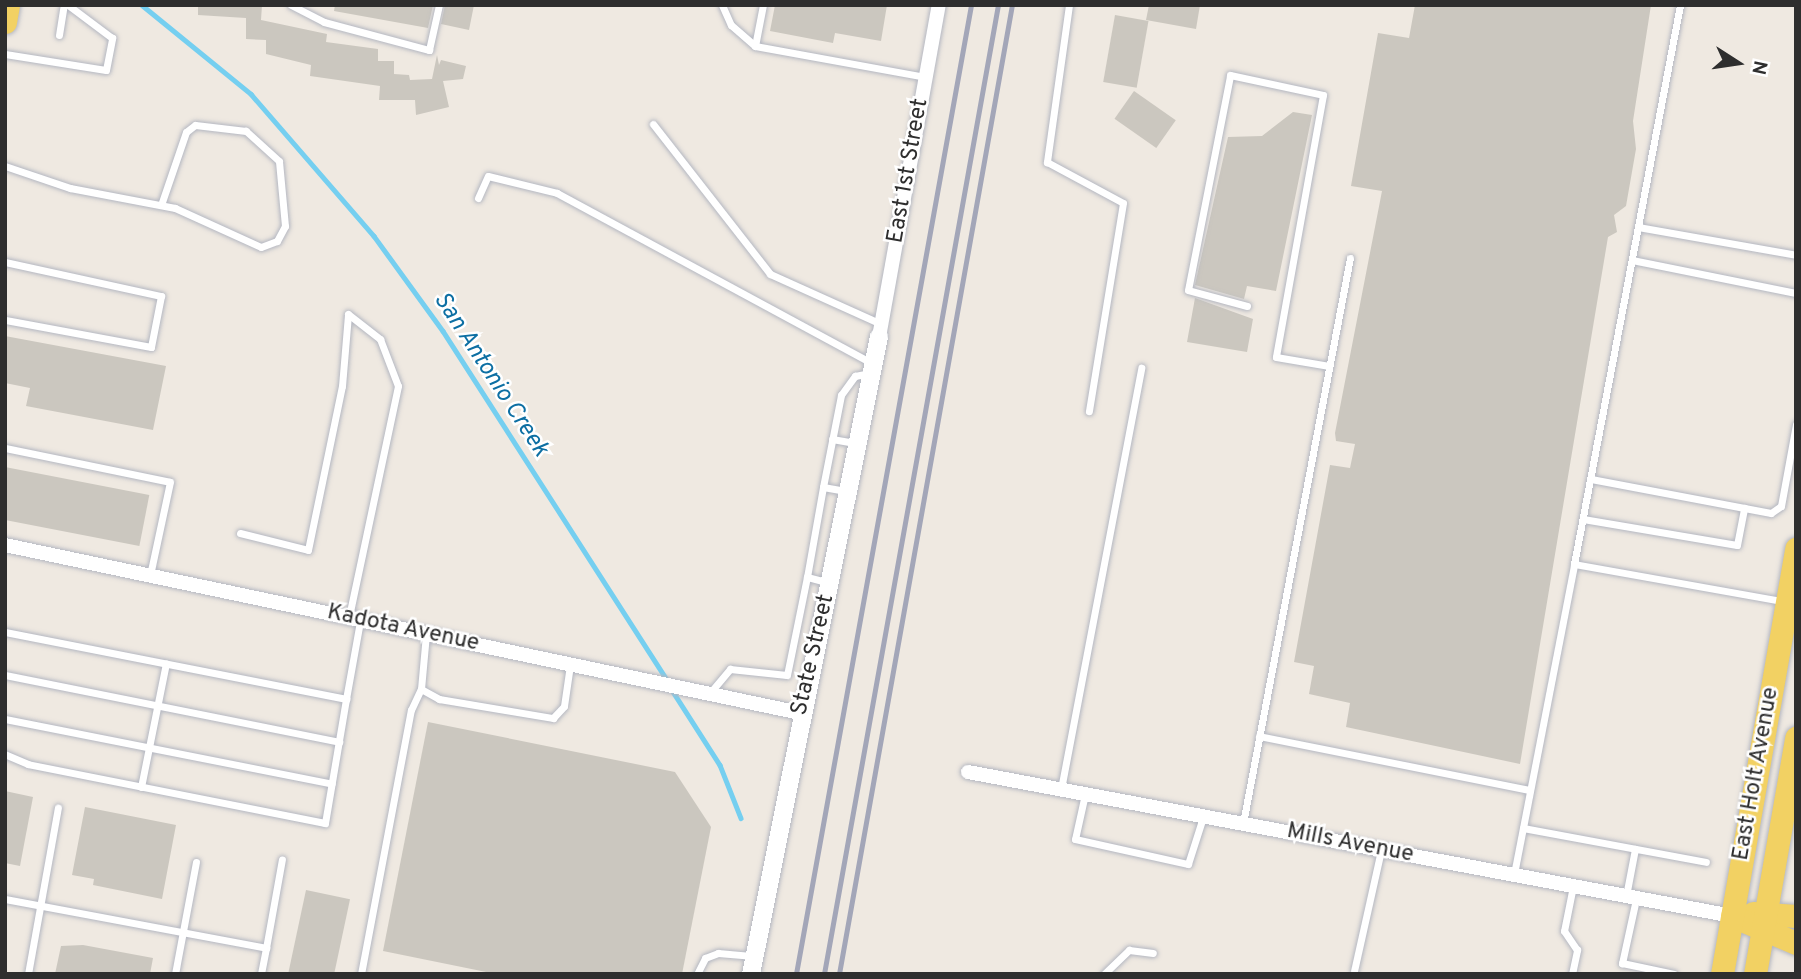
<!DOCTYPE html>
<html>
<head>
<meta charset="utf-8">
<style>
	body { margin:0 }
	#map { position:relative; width:1801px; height:979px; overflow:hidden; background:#efe9e1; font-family:Overpass,sans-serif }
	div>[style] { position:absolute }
	.stream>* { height:4.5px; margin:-2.25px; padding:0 2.25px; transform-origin:2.25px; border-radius:2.25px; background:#75cff0 }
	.building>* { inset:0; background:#cbc7bf; transform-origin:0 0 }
	.roads { filter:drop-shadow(0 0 2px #b4b7c1) drop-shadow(0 0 2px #b4b7c1) }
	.service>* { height:7px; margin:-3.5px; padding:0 3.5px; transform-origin:3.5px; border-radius:3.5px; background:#fff }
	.minor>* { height:14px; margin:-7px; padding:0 7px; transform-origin:7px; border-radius:7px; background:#fff }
	.tertiary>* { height:18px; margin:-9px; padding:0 9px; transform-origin:9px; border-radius:9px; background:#fff }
	.primary>* { height:23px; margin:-11.5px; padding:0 11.5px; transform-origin:11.5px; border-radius:11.5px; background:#f2d163 }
	.rail>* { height:4.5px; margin:-2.25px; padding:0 2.25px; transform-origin:2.25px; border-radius:2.25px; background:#a3a6b8 }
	span { translate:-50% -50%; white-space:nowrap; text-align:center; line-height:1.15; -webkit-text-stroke:5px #fff; paint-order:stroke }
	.street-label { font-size:23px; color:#2e2e2e }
	.water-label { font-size:24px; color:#0d6fa3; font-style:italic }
	.frame { position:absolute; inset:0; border:7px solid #2e2e2e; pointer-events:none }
	.north { position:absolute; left:1703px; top:28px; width:70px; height:70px; -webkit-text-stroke:5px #fff; paint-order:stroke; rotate:102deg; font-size:19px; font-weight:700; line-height:28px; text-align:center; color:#2e2e2e }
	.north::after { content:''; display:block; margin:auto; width:24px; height:32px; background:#2e2e2e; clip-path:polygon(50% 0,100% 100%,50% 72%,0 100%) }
</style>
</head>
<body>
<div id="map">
	<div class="stream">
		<div style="left:142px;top:5px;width:141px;rotate:39.2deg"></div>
		<div style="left:251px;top:94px;width:188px;rotate:49.1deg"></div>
		<div style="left:374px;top:236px;width:117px;rotate:54deg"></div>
		<div style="left:443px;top:331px;width:417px;rotate:57.3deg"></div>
		<div style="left:672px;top:690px;width:89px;rotate:57.4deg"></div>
		<div style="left:720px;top:765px;width:57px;rotate:68.4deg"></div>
	</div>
	<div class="building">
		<div style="clip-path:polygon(198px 5px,262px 5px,261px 20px,327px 34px,326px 42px,378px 49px,378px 61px,394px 61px,394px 74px,409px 75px,410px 80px,432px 79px,437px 55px,439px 65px,441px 60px,466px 66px,463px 79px,443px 81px,449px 107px,416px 115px,415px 100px,379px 100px,380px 86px,310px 76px,311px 65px,266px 54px,266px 40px,246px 39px,246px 18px,198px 15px)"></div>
		<div style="clip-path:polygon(335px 5px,433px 5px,428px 28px,334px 11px)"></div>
		<div style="clip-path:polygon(445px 5px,474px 5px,469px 30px,441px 24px)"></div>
		<div style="clip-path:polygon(775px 5px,887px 5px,881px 41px,835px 33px,833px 43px,770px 31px)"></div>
		<div style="clip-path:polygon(1149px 5px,1200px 5px,1196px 29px,1146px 20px)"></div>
		<div style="clip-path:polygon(1415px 5px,1651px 5px,1633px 121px,1636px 149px,1626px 206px,1614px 215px,1617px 232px,1608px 237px,1520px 764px,1346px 727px,1350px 703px,1309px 694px,1314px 666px,1294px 662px,1330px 465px,1350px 468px,1355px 444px,1336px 441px,1335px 433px,1382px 191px,1351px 186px,1378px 33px,1409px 38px)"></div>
		<div style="left:1115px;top:15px;width:34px;height:68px;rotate:10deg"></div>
		<div style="left:1134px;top:91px;width:51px;height:34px;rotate:35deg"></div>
		<div style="clip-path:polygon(1293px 112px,1312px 115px,1276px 291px,1247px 286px,1244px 299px,1195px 285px,1228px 137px,1262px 136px)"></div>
		<div style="clip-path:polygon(1195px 298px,1253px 319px,1247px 352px,1187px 342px)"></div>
		<div style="clip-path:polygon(5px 336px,166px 366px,153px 430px,26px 406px,30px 388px,5px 383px)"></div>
		<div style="left:5px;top:467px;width:147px;height:52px;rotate:11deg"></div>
		<div style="clip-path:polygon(428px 722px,675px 772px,711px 827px,682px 974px,496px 974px,383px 951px)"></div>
		<div style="clip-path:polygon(5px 791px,33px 797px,20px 866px,5px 863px)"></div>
		<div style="clip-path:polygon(85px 807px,176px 825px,162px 899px,93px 885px,94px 879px,72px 875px)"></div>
		<div style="left:306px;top:890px;width:45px;height:86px;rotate:12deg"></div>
		<div style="clip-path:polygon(83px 945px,153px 958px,150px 974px,55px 974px,61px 946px)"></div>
	</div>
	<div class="roads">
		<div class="service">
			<div style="left:291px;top:5px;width:37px;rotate:27deg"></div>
			<div style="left:324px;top:22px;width:109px;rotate:14.9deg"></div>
			<div style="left:429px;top:50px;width:46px;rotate:-77.5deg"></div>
			<div style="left:722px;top:5px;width:22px;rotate:66deg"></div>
			<div style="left:731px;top:25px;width:32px;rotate:41deg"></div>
			<div style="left:755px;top:46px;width:174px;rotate:10.3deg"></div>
			<div style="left:1069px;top:5px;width:159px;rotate:98deg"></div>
			<div style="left:1047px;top:162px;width:86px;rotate:28.3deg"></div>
			<div style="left:1123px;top:203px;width:211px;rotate:99.3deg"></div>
			<div style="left:59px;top:35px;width:30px;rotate:-81deg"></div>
			<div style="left:755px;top:46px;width:42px;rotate:-79deg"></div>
			<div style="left:5px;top:54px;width:102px;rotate:9deg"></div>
			<div style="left:106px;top:70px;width:33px;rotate:-79deg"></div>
			<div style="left:112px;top:38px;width:55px;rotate:-143.1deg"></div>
			<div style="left:653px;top:124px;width:190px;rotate:52deg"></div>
			<div style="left:770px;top:274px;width:122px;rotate:24.2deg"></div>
			<div style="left:5px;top:166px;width:69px;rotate:18.7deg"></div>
			<div style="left:70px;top:188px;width:107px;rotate:10.8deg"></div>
			<div style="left:175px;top:208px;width:94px;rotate:24.4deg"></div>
			<div style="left:261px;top:247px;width:17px;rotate:-21deg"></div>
			<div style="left:277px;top:241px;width:17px;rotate:-62deg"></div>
			<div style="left:285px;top:226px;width:65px;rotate:-95.3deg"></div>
			<div style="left:279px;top:161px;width:45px;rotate:-137.7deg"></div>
			<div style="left:246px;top:131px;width:51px;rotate:-173.3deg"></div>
			<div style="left:195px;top:125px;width:11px;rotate:142deg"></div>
			<div style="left:186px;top:132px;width:77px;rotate:108.9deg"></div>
			<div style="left:478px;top:198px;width:24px;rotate:-66deg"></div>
			<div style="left:488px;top:176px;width:71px;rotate:13.8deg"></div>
			<div style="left:557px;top:193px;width:358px;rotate:28.4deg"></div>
			<div style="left:1638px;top:227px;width:160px;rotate:10deg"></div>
			<div style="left:1632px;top:260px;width:167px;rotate:11.4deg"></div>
			<div style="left:5px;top:262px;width:160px;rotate:12.3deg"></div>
			<div style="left:161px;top:296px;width:52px;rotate:101.1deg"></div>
			<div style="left:151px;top:347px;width:148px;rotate:-169.5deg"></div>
			<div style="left:1247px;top:306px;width:61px;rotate:-164.8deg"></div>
			<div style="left:1188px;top:290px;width:219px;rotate:-78.9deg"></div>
			<div style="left:1230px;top:75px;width:95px;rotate:12.1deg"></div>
			<div style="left:1323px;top:95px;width:266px;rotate:100.2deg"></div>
			<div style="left:1276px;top:357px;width:54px;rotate:9.6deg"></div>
			<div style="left:832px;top:439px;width:23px;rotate:10deg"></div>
			<div style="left:5px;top:448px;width:168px;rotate:11.6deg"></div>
			<div style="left:170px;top:482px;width:95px;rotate:102.1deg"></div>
			<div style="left:1591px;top:479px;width:183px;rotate:10.7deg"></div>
			<div style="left:1771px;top:513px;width:12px;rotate:-35deg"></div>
			<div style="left:1781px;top:506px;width:83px;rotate:-79.6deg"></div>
			<div style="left:823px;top:487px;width:23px;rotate:10deg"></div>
			<div style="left:1583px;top:519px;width:156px;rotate:9.6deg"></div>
			<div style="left:1737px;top:545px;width:38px;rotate:-79deg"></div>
			<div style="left:240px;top:533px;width:70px;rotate:14deg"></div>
			<div style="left:308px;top:550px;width:167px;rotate:-78.3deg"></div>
			<div style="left:342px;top:386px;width:72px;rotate:-85.2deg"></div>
			<div style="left:348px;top:314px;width:41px;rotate:38deg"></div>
			<div style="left:380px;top:339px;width:50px;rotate:69deg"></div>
			<div style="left:398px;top:386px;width:236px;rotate:102deg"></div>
			<div style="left:1574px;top:564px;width:569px;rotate:-79.26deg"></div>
			<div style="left:830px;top:583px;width:24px;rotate:-165deg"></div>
			<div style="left:807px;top:577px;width:91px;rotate:-79.9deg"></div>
			<div style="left:823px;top:487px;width:94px;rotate:-78.9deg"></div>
			<div style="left:841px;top:395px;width:24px;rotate:-54deg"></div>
			<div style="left:855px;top:376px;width:14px;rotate:-12deg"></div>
			<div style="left:5px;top:632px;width:348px;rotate:11.1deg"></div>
			<div style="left:346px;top:699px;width:126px;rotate:99.6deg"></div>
			<div style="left:325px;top:823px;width:303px;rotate:-168.8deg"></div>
			<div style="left:28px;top:764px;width:25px;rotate:-157deg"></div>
			<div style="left:426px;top:634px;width:55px;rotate:95.2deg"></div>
			<div style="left:421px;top:689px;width:21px;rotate:29deg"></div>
			<div style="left:439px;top:699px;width:116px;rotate:9.5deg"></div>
			<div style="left:553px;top:718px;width:16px;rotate:-47deg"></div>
			<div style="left:564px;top:706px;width:41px;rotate:-81.7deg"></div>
			<div style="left:5px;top:675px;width:341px;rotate:11.3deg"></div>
			<div style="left:709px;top:694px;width:33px;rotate:-50deg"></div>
			<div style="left:730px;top:669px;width:57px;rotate:6deg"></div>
			<div style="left:787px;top:675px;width:100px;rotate:-78.5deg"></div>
			<div style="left:346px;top:699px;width:79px;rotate:-79.8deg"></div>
			<div style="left:5px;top:719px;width:333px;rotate:11.2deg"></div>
			<div style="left:1259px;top:736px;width:276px;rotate:11.3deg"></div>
			<div style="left:141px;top:787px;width:126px;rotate:-78.6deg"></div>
			<div style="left:1061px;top:789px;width:429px;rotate:-79.2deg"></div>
			<div style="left:1085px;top:794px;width:46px;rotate:102.5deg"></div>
			<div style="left:1075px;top:839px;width:116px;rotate:12.5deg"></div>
			<div style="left:1188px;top:864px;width:49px;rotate:-72.3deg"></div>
			<div style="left:1243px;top:823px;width:575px;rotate:-79.28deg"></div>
			<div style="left:1523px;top:828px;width:186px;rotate:10.5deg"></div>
			<div style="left:1514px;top:874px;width:316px;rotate:-79deg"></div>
			<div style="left:1574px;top:564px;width:211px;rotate:10.1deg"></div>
			<div style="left:1626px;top:896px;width:48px;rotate:-79.2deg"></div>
			<div style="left:5px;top:899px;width:266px;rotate:10.6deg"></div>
			<div style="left:266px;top:948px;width:26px;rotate:101deg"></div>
			<div style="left:1636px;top:899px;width:66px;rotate:102.3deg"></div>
			<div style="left:1622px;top:963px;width:53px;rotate:11.9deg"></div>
			<div style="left:266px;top:948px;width:90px;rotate:-79.8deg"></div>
			<div style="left:1354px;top:971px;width:124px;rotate:-77.4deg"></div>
			<div style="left:28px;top:974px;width:169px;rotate:-79.8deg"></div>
			<div style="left:175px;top:974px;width:114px;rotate:-79.4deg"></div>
			<div style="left:361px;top:974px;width:269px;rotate:-79.3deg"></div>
			<div style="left:411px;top:710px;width:23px;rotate:-65deg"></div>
			<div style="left:697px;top:974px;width:18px;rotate:-63deg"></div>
			<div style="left:705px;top:958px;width:14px;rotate:-21deg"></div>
			<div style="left:718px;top:953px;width:36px;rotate:5deg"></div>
			<div style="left:1104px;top:974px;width:35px;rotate:-44deg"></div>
			<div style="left:1129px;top:950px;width:24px;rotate:7deg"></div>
			<div style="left:1572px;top:974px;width:25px;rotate:-78deg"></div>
			<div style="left:1577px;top:950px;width:23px;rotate:-124deg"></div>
			<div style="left:1564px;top:931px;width:46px;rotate:-78.7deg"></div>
		</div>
		<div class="minor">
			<div style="left:879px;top:337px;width:337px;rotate:-79.8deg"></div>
			<div style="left:5px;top:545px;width:813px;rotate:11.93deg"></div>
			<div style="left:968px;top:772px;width:777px;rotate:10.67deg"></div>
		</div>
		<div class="tertiary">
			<div style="left:751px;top:974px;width:650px;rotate:-78.64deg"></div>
		</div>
		<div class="primary">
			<div style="left:5px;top:22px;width:17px;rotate:-80deg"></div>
			<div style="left:1753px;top:913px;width:43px;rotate:4deg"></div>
			<div style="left:1732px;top:916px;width:69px;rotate:22.9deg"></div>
			<div style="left:1722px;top:974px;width:432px;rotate:-80.1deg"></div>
			<div style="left:1755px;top:974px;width:240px;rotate:-80.1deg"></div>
		</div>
	</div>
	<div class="rail">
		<div style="left:796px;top:974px;width:985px;rotate:-79.76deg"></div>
		<div style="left:824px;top:974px;width:984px;rotate:-79.82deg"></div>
		<div style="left:839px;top:974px;width:984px;rotate:-79.88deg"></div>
	</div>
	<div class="street-label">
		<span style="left:909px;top:171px;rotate:-80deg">East 1st Street</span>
		<span style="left:403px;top:629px;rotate:12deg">Kadota Avenue</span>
		<span style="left:814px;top:655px;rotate:-77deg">State Street</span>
		<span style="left:1757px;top:774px;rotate:-80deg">East Holt Avenue</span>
		<span style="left:1350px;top:844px;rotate:11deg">Mills Avenue</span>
	</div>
	<div class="water-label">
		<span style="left:490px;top:375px;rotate:57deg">San Antonio Creek</span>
	</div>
	<div class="frame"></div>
	<div class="north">N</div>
</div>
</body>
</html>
